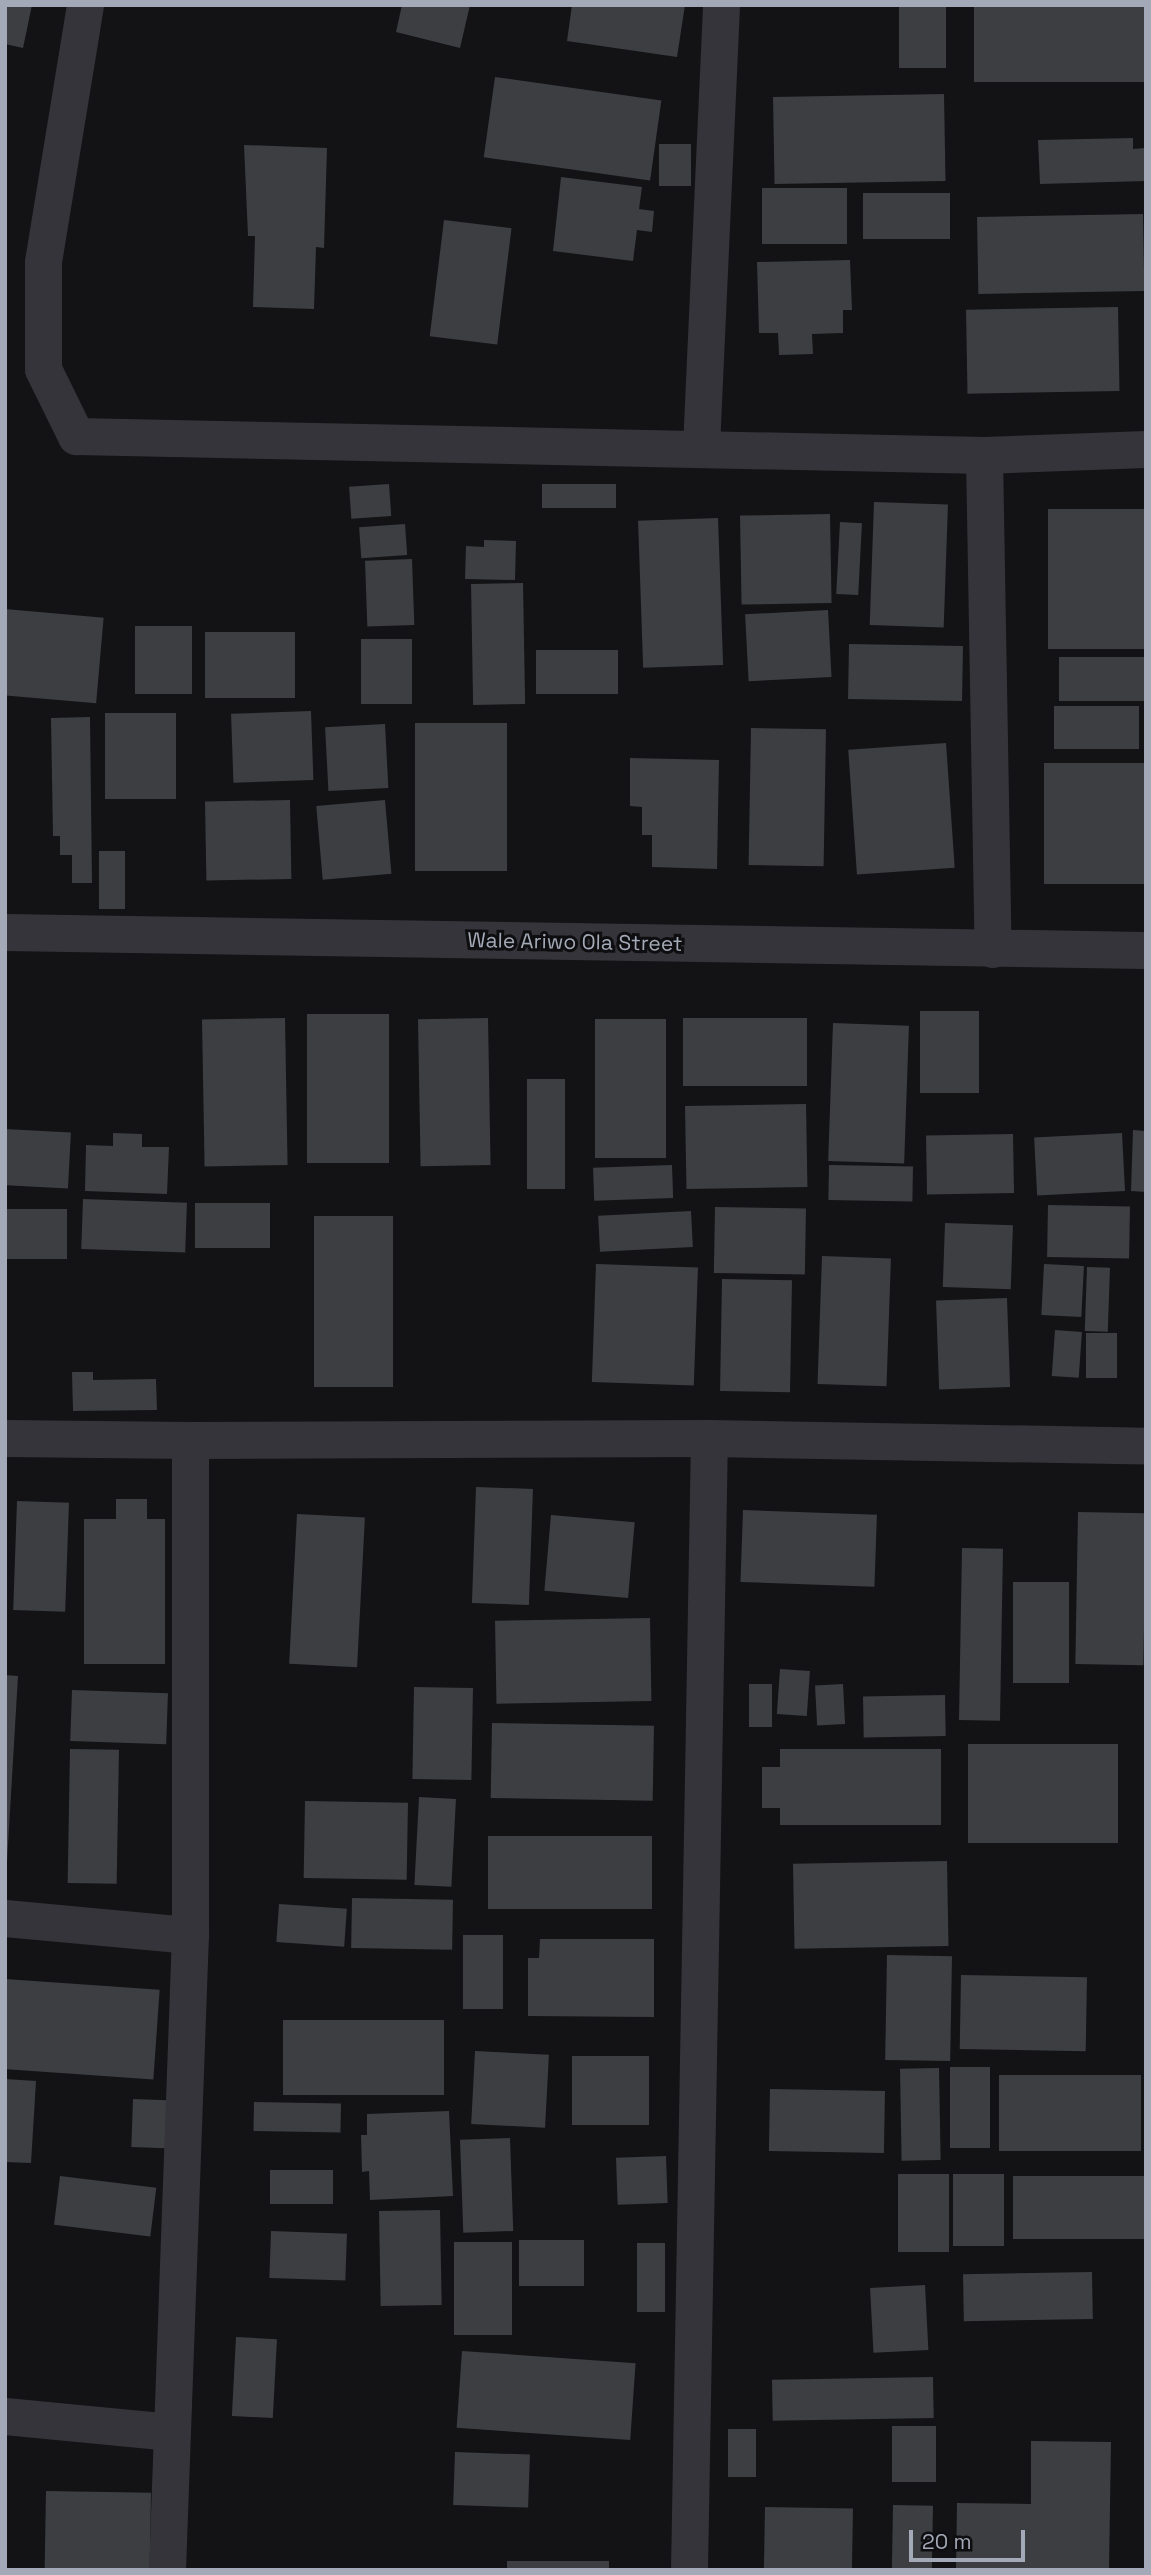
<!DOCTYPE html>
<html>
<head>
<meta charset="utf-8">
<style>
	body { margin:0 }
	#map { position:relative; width:1151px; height:2575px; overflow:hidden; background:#131315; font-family:"Space Grotesk",sans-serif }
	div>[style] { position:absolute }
	.building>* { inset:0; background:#3c3e42; transform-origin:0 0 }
	.minor>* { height:37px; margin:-18.5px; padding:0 18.5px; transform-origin:18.5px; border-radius:18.5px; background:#34343a }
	span { translate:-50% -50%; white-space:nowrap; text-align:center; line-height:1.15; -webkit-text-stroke:6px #0e0e10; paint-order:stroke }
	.street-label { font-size:21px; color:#a3a9b6 }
	.frame { position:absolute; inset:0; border:7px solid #a3a9b6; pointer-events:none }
	.scale { position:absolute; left:909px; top:2530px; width:116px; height:32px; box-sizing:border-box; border:4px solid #a3a9b6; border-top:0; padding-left:9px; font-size:21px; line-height:24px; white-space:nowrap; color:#a3a9b6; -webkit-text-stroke:5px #0e0e10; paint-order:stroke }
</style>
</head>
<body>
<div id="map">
	<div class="building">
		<div style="clip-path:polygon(5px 5px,32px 5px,23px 48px,5px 44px)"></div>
		<div style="clip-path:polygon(402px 5px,470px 5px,460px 48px,396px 32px)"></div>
		<div style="clip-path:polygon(572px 5px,685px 5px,677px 57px,567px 41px)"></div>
		<div style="left:899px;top:5px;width:47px;height:63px"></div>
		<div style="left:974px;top:5px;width:172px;height:77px"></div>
		<div style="left:495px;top:77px;width:168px;height:81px;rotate:8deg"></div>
		<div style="left:944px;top:94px;width:87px;height:171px;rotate:89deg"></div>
		<div style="clip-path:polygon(1133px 138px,1133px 149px,1146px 148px,1146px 181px,1040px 184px,1038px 140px)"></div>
		<div style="left:659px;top:144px;width:32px;height:42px"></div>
		<div style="clip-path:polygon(244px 145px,327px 148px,324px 248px,316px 247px,314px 309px,253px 307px,255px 236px,248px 236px)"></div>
		<div style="clip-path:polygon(561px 177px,642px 187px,639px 209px,654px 211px,652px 232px,637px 230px,633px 261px,553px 251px)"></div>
		<div style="left:847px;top:188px;width:56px;height:85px;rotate:90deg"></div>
		<div style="left:863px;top:193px;width:87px;height:46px"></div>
		<div style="left:1143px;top:214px;width:77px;height:166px;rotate:89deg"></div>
		<div style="left:444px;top:220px;width:68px;height:117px;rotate:7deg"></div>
		<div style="clip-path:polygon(850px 260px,852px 310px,843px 310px,843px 333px,812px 334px,813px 354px,779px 355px,778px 333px,759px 333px,757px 262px)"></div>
		<div style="left:1118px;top:307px;width:84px;height:152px;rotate:89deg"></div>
		<div style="left:389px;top:484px;width:32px;height:40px;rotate:86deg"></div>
		<div style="left:616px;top:484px;width:24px;height:74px;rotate:90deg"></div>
		<div style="left:874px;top:502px;width:74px;height:123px;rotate:2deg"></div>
		<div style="left:1048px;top:509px;width:98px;height:140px"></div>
		<div style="left:830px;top:514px;width:89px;height:90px;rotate:89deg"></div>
		<div style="left:718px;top:518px;width:147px;height:80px;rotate:88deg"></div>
		<div style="left:840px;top:522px;width:22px;height:72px;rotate:3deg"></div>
		<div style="left:405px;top:524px;width:31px;height:46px;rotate:86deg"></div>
		<div style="clip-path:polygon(484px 540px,516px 541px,515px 580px,465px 579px,466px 546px,484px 547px)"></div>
		<div style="left:412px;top:559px;width:66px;height:47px;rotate:88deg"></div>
		<div style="left:523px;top:583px;width:121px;height:52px;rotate:89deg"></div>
		<div style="left:5px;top:609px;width:99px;height:86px;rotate:5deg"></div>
		<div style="left:828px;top:610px;width:67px;height:83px;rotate:87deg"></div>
		<div style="left:135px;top:626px;width:57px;height:68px"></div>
		<div style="left:205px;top:632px;width:90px;height:66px"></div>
		<div style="left:361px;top:639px;width:51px;height:65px"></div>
		<div style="left:849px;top:644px;width:114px;height:55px;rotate:1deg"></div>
		<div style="left:536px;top:650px;width:82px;height:44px"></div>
		<div style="left:1059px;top:657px;width:87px;height:44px"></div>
		<div style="left:1054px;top:706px;width:85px;height:43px"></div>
		<div style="left:311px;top:711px;width:69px;height:80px;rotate:88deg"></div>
		<div style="left:105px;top:713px;width:71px;height:86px"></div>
		<div style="clip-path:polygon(90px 717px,92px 883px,72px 883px,72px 855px,60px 855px,60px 836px,53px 836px,51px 718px)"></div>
		<div style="left:415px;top:723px;width:92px;height:148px"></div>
		<div style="left:385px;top:724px;width:64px;height:60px;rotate:87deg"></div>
		<div style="left:751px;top:728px;width:75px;height:137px;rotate:1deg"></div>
		<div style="left:946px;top:743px;width:125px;height:98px;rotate:86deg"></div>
		<div style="clip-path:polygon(630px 758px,719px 760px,717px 869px,652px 867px,652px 835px,642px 835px,642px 807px,630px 806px)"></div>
		<div style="left:1044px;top:763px;width:102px;height:121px"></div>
		<div style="left:290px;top:800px;width:79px;height:85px;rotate:89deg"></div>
		<div style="left:385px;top:800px;width:74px;height:69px;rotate:85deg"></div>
		<div style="left:99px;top:851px;width:26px;height:58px"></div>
		<div style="left:920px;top:1011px;width:59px;height:82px"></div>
		<div style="left:307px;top:1014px;width:82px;height:149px"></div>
		<div style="left:285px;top:1018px;width:147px;height:83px;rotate:89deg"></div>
		<div style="left:488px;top:1018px;width:147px;height:70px;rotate:89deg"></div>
		<div style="left:807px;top:1018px;width:68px;height:124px;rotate:90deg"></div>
		<div style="left:595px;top:1019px;width:71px;height:139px"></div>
		<div style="left:833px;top:1023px;width:76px;height:138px;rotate:2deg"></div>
		<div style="left:527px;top:1079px;width:38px;height:110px"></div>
		<div style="left:806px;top:1104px;width:83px;height:121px;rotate:89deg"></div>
		<div style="left:5px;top:1129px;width:66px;height:56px;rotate:3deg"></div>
		<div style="clip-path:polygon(1133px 1130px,1146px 1131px,1146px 1192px,1131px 1191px)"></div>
		<div style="clip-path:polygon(113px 1133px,142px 1134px,142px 1147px,169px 1147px,167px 1194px,85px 1191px,86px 1145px,113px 1146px)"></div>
		<div style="left:1122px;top:1133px;width:58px;height:88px;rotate:87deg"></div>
		<div style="left:1013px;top:1134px;width:59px;height:87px;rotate:89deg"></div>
		<div style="left:672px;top:1165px;width:33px;height:79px;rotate:88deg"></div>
		<div style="left:829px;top:1165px;width:84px;height:35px;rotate:1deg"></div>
		<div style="left:83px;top:1199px;width:104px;height:50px;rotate:2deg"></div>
		<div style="left:195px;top:1203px;width:75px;height:45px"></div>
		<div style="left:1048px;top:1205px;width:82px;height:52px;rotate:1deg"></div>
		<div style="left:715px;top:1207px;width:91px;height:66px;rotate:1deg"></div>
		<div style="left:5px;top:1209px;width:62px;height:50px"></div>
		<div style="left:691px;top:1211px;width:36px;height:93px;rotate:87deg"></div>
		<div style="left:314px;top:1216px;width:79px;height:171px"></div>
		<div style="left:945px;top:1223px;width:68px;height:64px;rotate:2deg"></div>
		<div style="left:822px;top:1256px;width:69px;height:128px;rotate:2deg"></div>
		<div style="left:596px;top:1264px;width:102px;height:118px;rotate:2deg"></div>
		<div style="left:1044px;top:1264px;width:40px;height:51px;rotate:3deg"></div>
		<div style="left:1087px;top:1267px;width:23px;height:64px;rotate:2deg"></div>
		<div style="left:722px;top:1279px;width:70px;height:112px;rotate:1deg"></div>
		<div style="left:1007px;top:1298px;width:89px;height:71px;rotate:88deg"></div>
		<div style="left:1055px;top:1330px;width:27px;height:46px;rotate:4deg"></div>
		<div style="left:1086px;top:1333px;width:31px;height:45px"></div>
		<div style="clip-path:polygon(72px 1372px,93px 1372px,93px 1380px,156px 1379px,157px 1410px,73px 1411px)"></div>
		<div style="left:476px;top:1487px;width:57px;height:116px;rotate:2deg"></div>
		<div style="clip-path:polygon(116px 1499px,147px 1499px,147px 1519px,165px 1519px,165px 1664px,84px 1664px,84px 1519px,116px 1519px)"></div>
		<div style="left:17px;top:1501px;width:52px;height:109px;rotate:2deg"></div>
		<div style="left:743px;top:1510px;width:134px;height:72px;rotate:2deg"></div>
		<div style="left:1078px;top:1512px;width:68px;height:152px;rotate:1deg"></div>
		<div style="left:297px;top:1514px;width:68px;height:150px;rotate:3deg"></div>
		<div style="left:551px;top:1515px;width:84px;height:76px;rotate:5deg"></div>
		<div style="left:962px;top:1548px;width:41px;height:172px;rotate:1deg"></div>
		<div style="left:1013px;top:1582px;width:56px;height:101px"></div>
		<div style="left:650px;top:1618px;width:83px;height:155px;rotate:89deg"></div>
		<div style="left:780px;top:1669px;width:30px;height:45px;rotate:4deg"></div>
		<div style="clip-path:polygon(5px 1675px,18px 1676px,7px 1862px,5px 1862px)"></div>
		<div style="left:749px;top:1684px;width:23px;height:43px"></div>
		<div style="left:843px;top:1684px;width:40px;height:28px;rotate:87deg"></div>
		<div style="left:414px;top:1687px;width:59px;height:92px;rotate:1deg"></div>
		<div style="left:72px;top:1690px;width:96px;height:51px;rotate:2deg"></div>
		<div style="left:945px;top:1695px;width:41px;height:82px;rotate:89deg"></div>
		<div style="left:492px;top:1723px;width:162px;height:75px;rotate:1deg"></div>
		<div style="left:968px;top:1744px;width:150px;height:99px"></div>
		<div style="left:70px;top:1749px;width:49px;height:134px;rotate:1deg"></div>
		<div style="clip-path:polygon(780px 1749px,941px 1749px,941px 1825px,780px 1825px,780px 1808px,762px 1808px,762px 1767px,780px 1767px)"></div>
		<div style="left:419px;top:1797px;width:37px;height:88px;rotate:3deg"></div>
		<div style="left:305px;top:1801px;width:103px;height:77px;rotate:1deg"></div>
		<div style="left:488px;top:1836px;width:164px;height:73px"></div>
		<div style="left:947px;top:1861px;width:85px;height:154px;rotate:89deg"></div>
		<div style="left:352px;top:1898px;width:101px;height:50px;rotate:1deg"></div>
		<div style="left:279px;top:1904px;width:68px;height:38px;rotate:4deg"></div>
		<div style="left:463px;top:1935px;width:40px;height:74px"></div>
		<div style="clip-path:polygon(540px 1939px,654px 1939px,654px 2017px,528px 2016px,528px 1958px,539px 1958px)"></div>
		<div style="left:887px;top:1955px;width:65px;height:105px;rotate:1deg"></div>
		<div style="left:961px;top:1975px;width:126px;height:74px;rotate:1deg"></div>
		<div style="left:5px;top:1979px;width:155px;height:90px;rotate:4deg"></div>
		<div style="left:444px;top:2020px;width:75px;height:161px;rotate:90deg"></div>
		<div style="left:475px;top:2051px;width:74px;height:73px;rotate:3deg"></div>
		<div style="left:572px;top:2056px;width:77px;height:69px"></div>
		<div style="left:950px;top:2067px;width:40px;height:81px"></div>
		<div style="left:939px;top:2068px;width:92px;height:39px;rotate:89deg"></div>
		<div style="left:1141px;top:2075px;width:76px;height:142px;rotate:90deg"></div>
		<div style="clip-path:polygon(5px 2079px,36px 2081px,31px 2163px,5px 2162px)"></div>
		<div style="left:770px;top:2089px;width:115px;height:62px;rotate:1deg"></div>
		<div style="left:133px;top:2099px;width:48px;height:48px;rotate:2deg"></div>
		<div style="left:254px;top:2102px;width:87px;height:29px;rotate:1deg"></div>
		<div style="clip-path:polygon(449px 2111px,453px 2196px,370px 2200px,369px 2171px,362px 2172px,361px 2135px,367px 2135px,367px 2114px)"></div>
		<div style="left:510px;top:2138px;width:93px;height:50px;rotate:88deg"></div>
		<div style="left:666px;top:2156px;width:47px;height:50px;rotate:88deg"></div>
		<div style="left:270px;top:2170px;width:63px;height:34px"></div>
		<div style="left:898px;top:2174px;width:51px;height:78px"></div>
		<div style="left:953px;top:2174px;width:51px;height:72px"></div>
		<div style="left:60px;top:2176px;width:97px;height:49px;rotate:7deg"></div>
		<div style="left:1146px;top:2176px;width:63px;height:133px;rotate:90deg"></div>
		<div style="left:440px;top:2210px;width:95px;height:61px;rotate:89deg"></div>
		<div style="left:271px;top:2231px;width:76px;height:47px;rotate:2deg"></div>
		<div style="left:519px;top:2240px;width:65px;height:46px"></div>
		<div style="left:454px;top:2242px;width:58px;height:93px"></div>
		<div style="left:637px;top:2243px;width:28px;height:69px"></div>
		<div style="left:1092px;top:2272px;width:47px;height:129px;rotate:89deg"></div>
		<div style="left:925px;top:2285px;width:65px;height:55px;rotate:87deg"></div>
		<div style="left:236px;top:2337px;width:41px;height:79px;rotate:3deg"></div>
		<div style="left:462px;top:2351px;width:174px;height:77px;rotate:4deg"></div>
		<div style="left:933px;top:2377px;width:41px;height:161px;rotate:89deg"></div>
		<div style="left:892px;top:2426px;width:44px;height:56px"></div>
		<div style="left:728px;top:2429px;width:28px;height:48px"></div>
		<div style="clip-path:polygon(1031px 2441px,1111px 2442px,1109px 2570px,956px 2570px,957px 2503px,1031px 2504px)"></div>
		<div style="left:455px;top:2452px;width:75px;height:53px;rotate:2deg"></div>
		<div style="left:46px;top:2491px;width:105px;height:79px;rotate:1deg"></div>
		<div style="left:893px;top:2505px;width:40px;height:65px;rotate:1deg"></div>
		<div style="left:765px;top:2507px;width:88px;height:63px;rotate:1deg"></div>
		<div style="left:507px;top:2561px;width:102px;height:9px"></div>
	</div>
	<div class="minor">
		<div style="left:85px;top:5px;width:260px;rotate:99.3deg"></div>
		<div style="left:43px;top:262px;width:107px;rotate:90deg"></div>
		<div style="left:43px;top:369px;width:75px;rotate:63.8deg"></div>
		<div style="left:76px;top:436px;width:908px;rotate:1.2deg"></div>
		<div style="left:984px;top:455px;width:162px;rotate:-2.1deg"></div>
		<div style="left:701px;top:447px;width:442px;rotate:-87.4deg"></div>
		<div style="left:984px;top:455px;width:494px;rotate:89deg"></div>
		<div style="left:5px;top:932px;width:1141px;rotate:0.9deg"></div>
		<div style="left:5px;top:1438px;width:185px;rotate:0.6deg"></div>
		<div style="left:5px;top:1918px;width:186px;rotate:5.3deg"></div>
		<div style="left:5px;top:2416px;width:167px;rotate:5.5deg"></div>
		<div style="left:167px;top:2570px;width:635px;rotate:-87.93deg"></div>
		<div style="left:190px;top:1935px;width:495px;rotate:-90deg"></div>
		<div style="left:190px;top:1440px;width:519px;rotate:-0.22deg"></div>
		<div style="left:709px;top:1438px;width:437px;rotate:1deg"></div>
		<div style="left:689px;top:2570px;width:1132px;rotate:-88.99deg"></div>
	</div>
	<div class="street-label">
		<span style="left:575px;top:942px;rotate:1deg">Wale Ariwo Ola Street</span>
	</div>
	<div class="frame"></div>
	<div class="scale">20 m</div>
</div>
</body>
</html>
